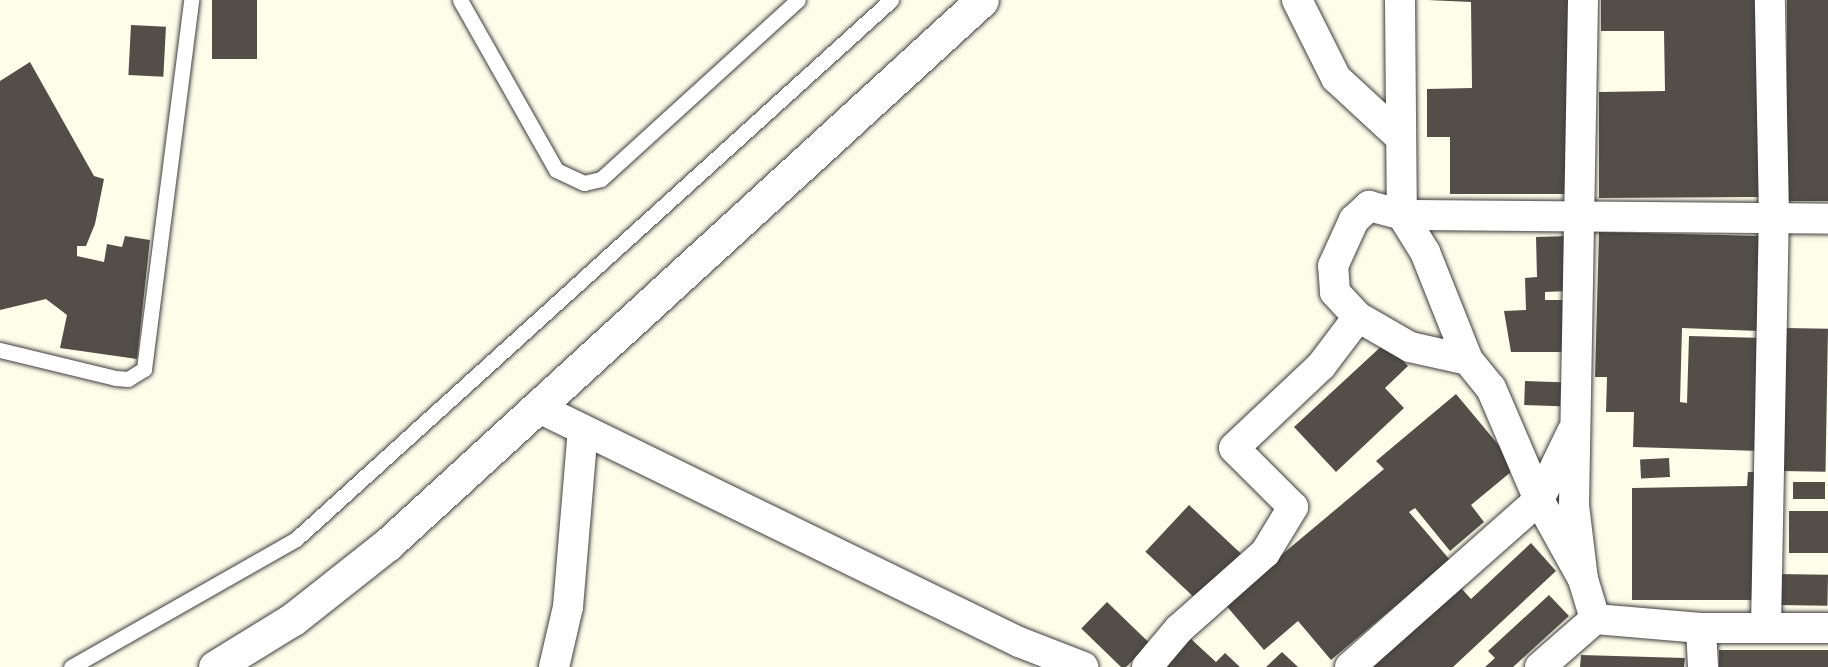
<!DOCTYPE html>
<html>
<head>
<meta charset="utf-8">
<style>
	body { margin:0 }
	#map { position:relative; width:1828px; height:667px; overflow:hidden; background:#fefdea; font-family:"Crimson Pro",serif }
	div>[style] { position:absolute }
	.building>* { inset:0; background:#534e48; transform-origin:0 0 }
	.roads { filter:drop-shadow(0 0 2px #3e3e3e) drop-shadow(0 0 2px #3e3e3e) }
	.service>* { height:15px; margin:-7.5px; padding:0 7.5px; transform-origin:7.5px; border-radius:7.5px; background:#fff }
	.minor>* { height:30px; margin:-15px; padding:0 15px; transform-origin:15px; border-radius:15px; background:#fff }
	.tertiary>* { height:33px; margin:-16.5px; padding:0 16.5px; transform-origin:16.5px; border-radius:16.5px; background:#fff }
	span { translate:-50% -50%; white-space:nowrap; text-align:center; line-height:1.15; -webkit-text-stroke:6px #fff; paint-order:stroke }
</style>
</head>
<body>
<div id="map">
	<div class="building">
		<div style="left:212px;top:0;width:45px;height:59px"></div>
		<div style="clip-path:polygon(1427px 0,1570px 0,1569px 194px,1450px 194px,1450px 137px,1427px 137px,1427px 89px,1472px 88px,1471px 2px)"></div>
		<div style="clip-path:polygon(1601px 0,1760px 0,1761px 197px,1599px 198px,1599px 92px,1665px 91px,1664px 31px,1601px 31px)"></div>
		<div style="left:1787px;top:0;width:41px;height:201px"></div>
		<div style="left:131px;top:25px;width:35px;height:50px;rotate:3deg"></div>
		<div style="clip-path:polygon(30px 62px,94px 176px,104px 179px,95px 224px,86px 246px,77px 246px,77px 256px,104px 262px,107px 244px,122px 247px,125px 236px,150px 240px,137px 359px,60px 348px,67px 315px,46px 299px,0 310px,0 81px)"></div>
		<div style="clip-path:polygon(1599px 232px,1762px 236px,1759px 331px,1682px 328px,1680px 402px,1687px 403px,1689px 336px,1763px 338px,1760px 451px,1633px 447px,1634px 412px,1606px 412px,1607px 377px,1595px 377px)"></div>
		<div style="clip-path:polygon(1569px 236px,1569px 291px,1545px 292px,1545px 300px,1565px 300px,1566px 352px,1511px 352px,1504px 311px,1526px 310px,1525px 278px,1537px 277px,1536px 237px)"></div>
		<div style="left:1785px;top:328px;width:43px;height:143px;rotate:1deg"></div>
		<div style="clip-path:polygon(1386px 342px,1408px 366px,1385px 388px,1404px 408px,1336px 472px,1294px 427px)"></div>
		<div style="left:1525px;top:381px;width:36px;height:24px;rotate:2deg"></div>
		<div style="clip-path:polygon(1456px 394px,1517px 467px,1471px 505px,1484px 522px,1450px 551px,1415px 508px,1409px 512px,1450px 560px,1331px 660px,1298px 621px,1264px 650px,1224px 603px,1384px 469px,1376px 461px)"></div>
		<div style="left:1669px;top:458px;width:19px;height:29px;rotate:87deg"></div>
		<div style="clip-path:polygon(1748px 472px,1759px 472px,1759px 600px,1632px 600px,1632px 488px,1747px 486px)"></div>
		<div style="left:1825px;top:482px;width:17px;height:32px;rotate:90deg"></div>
		<div style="left:1189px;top:505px;width:71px;height:64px;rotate:43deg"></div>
		<div style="left:1789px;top:511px;width:39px;height:42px"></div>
		<div style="clip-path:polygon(1531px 543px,1556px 571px,1453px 667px,1373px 667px,1485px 563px,1462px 589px,1471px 599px)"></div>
		<div style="left:1778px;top:574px;width:50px;height:31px;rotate:1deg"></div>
		<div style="clip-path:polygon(1549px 595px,1569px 616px,1513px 667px,1485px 667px,1495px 658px,1488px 651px)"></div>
		<div style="left:1107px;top:602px;width:59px;height:37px;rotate:44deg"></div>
		<div style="clip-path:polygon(1191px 639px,1216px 662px,1225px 653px,1240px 667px,1165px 667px)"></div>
		<div style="left:1719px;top:650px;width:109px;height:17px"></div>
		<div style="clip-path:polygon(1282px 652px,1298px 667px,1266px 667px)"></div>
		<div style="clip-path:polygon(1581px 655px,1685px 658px,1684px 667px,1580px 667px)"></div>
	</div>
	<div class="roads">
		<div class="service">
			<div style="left:460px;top:0;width:195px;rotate:60.5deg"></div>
			<div style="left:556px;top:170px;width:31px;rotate:25deg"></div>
			<div style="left:584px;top:183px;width:17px;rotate:-13deg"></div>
			<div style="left:601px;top:179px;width:266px;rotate:-42.3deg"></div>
			<div style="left:0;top:350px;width:119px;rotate:13.6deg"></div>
			<div style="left:116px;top:378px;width:12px;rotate:5deg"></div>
			<div style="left:128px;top:379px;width:19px;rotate:-32deg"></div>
			<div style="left:144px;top:369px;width:372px;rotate:-82.7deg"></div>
			<div style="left:71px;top:667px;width:259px;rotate:-29.6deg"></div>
			<div style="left:296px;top:539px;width:803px;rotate:-42.17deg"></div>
		</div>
		<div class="minor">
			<div style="left:1297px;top:0;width:87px;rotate:63.4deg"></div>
			<div style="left:1336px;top:78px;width:88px;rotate:42.7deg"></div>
			<div style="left:1400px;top:0;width:215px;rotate:89.5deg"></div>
			<div style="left:1402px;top:215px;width:426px;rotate:0.5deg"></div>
			<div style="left:1583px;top:0;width:505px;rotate:91.02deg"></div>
			<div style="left:1574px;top:505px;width:75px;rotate:83.1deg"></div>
			<div style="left:1583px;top:579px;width:42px;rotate:73.3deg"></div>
			<div style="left:1595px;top:619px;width:106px;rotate:4.9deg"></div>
			<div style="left:1701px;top:628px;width:127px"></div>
			<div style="left:1358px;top:317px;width:60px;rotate:30deg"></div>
			<div style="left:1410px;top:347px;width:59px;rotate:12.6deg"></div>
			<div style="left:541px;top:409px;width:532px;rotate:25.99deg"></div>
			<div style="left:1019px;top:642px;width:69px;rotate:21.3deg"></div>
			<div style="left:1766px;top:626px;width:409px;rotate:-88.9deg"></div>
			<div style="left:1774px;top:217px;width:217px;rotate:-91.1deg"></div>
			<div style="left:1701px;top:628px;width:39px;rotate:87deg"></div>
			<div style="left:554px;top:667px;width:62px;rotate:-76.9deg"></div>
			<div style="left:568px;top:607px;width:178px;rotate:-85.2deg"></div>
			<div style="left:1147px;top:667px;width:50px;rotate:-49.9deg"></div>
			<div style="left:1179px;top:629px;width:115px;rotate:-41.5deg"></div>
			<div style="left:1265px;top:553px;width:54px;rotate:-58.7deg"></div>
			<div style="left:1293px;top:507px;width:83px;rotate:-135deg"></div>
			<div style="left:1234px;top:448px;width:120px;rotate:-43.3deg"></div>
			<div style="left:1321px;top:366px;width:61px;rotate:-52.9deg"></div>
			<div style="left:1358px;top:317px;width:34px;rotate:-133deg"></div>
			<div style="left:1335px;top:292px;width:26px;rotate:-94deg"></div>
			<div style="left:1333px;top:266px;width:51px;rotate:-65.5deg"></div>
			<div style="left:1354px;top:220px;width:21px;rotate:-43deg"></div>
			<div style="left:1369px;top:206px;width:34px;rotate:15deg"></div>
			<div style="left:1402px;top:215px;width:44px;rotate:58.1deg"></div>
			<div style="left:1425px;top:252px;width:116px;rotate:68.3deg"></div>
			<div style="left:1468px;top:360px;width:36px;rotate:51deg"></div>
			<div style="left:1491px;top:388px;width:122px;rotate:66.8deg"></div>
			<div style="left:1539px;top:500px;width:90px;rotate:60.9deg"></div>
			<div style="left:1350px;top:667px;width:252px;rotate:-41.5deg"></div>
			<div style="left:1539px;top:500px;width:76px;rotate:-64.1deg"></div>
			<div style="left:1540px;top:667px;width:73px;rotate:-41.1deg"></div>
		</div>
		<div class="tertiary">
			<div style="left:215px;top:667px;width:92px;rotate:-31.6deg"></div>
			<div style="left:293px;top:619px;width:121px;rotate:-38.3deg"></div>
			<div style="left:388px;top:544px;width:805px;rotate:-42.48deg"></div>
		</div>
	</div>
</div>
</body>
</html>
